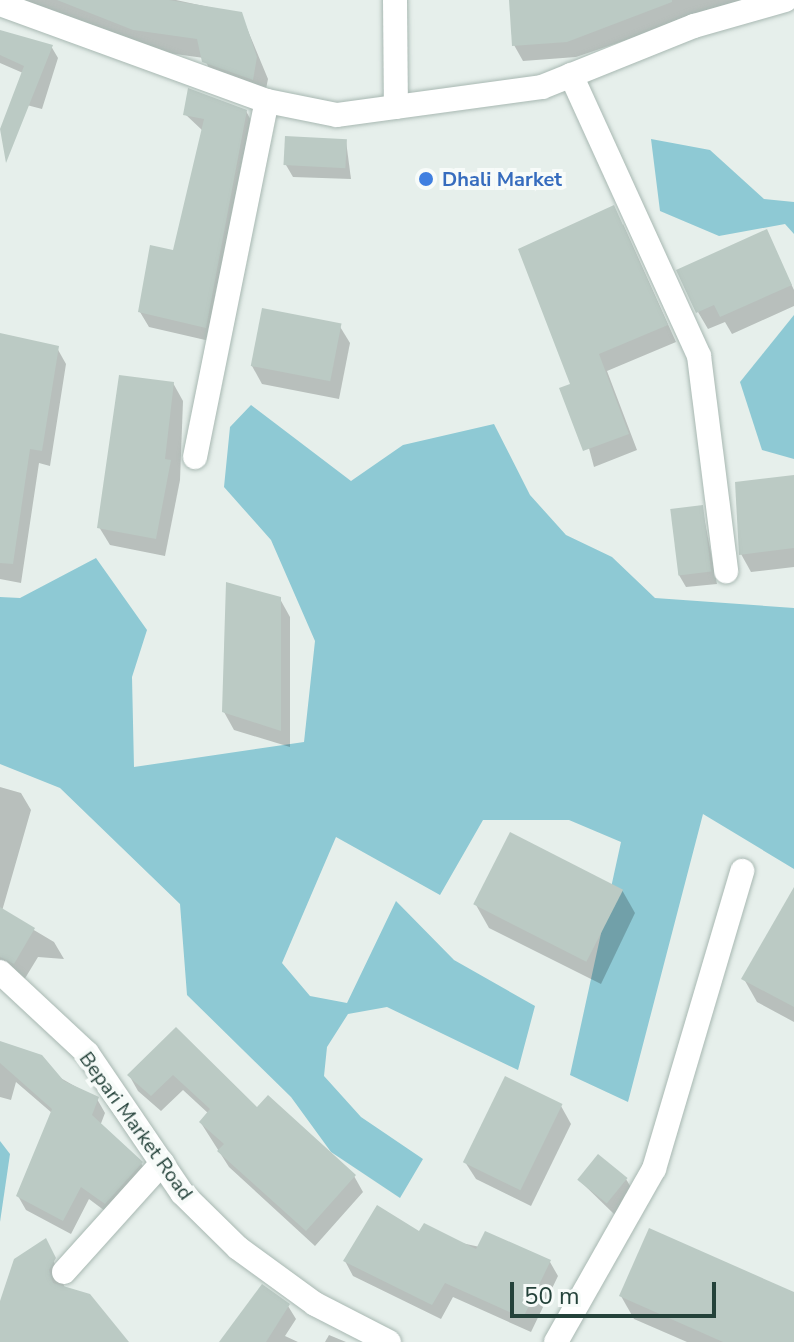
<!DOCTYPE html>
<html>
<head>
<meta charset="utf-8">
<style>
	body { margin:0 }
	#map { position:relative; width:794px; height:1342px; overflow:hidden; background:#e6efeb; font-family:"Nunito Sans",sans-serif }
	div>[style] { position:absolute }
	.water>* { inset:0; background:#8ec9d4 }
	.shadow>* { inset:0; background:#0003 }
	.building>* { inset:0; background:#bbcac4; transform-origin:0 0 }
	.roads { filter:drop-shadow(0 0 2px #a8b8b2) drop-shadow(0 0 2px #a8b8b2) }
	.street>* { height:24px; margin:-12px; padding:0 12px; transform-origin:12px; border-radius:12px; background:#fff }
	.secondary>* { height:24px; margin:-12px; padding:0 12px; transform-origin:12px; border-radius:12px; background:#fff }
	.dots>* { width:22px; height:22px; translate:-50% -50%; box-sizing:border-box; border:4px solid #f7fbf9; border-radius:50% }
	span { translate:-50% -50%; white-space:nowrap; text-align:center; line-height:1.15; -webkit-text-stroke:8px #f7fbf9; paint-order:stroke }
	.shop-label { font-size:20px; color:#366cbe; font-weight:700 }
	.left { translate:0 -50%; text-align:left }
	.street-label { font-size:20px; color:#24423a }
	.scale { position:absolute; left:510px; top:1282px; width:206px; height:36px; box-sizing:border-box; border:4px solid #24423a; border-top:0; padding-left:10px; font-size:24px; line-height:28px; white-space:nowrap; color:#24423a; -webkit-text-stroke:6px #f7fbf9; paint-order:stroke }
</style>
</head>
<body>
<div id="map">
	<div class="water">
		<div style="clip-path:polygon(651px 139px,710px 150px,764px 199px,794px 202px,794px 234px,785px 224px,719px 236px,660px 211px)"></div>
		<div style="clip-path:polygon(794px 315px,794px 459px,762px 450px,740px 382px)"></div>
		<div style="clip-path:polygon(251px 405px,351px 481px,403px 445px,494px 424px,530px 495px,566px 535px,612px 557px,655px 598px,794px 608px,794px 869px,703px 814px,628px 1102px,570px 1075px,621px 842px,569px 820px,483px 820px,440px 895px,336px 837px,282px 963px,310px 996px,347px 1003px,396px 901px,454px 960px,535px 1006px,518px 1070px,387px 1007px,348px 1014px,327px 1047px,324px 1076px,361px 1117px,423px 1159px,400px 1198px,331px 1152px,291px 1097px,187px 995px,180px 904px,60px 788px,0 764px,0 597px,20px 598px,96px 558px,147px 630px,132px 677px,134px 767px,304px 742px,315px 641px,271px 540px,224px 487px,230px 427px)"></div>
		<div style="clip-path:polygon(0 1141px,10px 1154px,0 1222px)"></div>
	</div>
	<div class="shadow">
		<div style="clip-path:polygon(1px 0,176px 0,241px 14px,268px 79px,264px 99px,216px 82px,204px 58px,146px 50px)"></div>
		<div style="clip-path:polygon(511px 0,745px 0,576px 57px,523px 61px,514px 45px)"></div>
		<div style="clip-path:polygon(0 32px,51px 46px,58px 58px,42px 109px,23px 104px,23px 73px,0 63px)"></div>
		<div style="clip-path:polygon(246px 111px,254px 126px,214px 342px,149px 327px,140px 312px,174px 253px,203px 131px,185px 114px)"></div>
		<div style="clip-path:polygon(346px 141px,351px 179px,293px 177px,286px 165px)"></div>
		<div style="clip-path:polygon(623px 224px,676px 342px,607px 371px,637px 450px,594px 467px,572px 385px)"></div>
		<div style="clip-path:polygon(766px 232px,794px 290px,794px 306px,732px 334px,725px 322px,708px 329px,698px 312px)"></div>
		<div style="clip-path:polygon(339px 325px,350px 343px,339px 399px,262px 384px,252px 366px)"></div>
		<div style="clip-path:polygon(0 335px,57px 348px,66px 364px,50px 466px,39px 463px,21px 583px,0 579px)"></div>
		<div style="clip-path:polygon(173px 383px,183px 401px,180px 480px,165px 556px,110px 545px,99px 527px)"></div>
		<div style="clip-path:polygon(794px 477px,794px 567px,751px 572px,741px 554px)"></div>
		<div style="clip-path:polygon(702px 507px,717px 584px,686px 587px,679px 575px)"></div>
		<div style="clip-path:polygon(280px 599px,290px 617px,290px 747px,234px 730px,224px 712px)"></div>
		<div style="clip-path:polygon(0 787px,21px 793px,31px 810px,2px 911px,54px 942px,64px 959px,38px 957px,24px 980px,0 966px)"></div>
		<div style="clip-path:polygon(622px 890px,635px 913px,601px 984px,489px 928px,476px 905px)"></div>
		<div style="clip-path:polygon(794px 920px,794px 1022px,757px 1002px,744px 979px)"></div>
		<div style="clip-path:polygon(176px 1030px,257px 1110px,354px 1176px,363px 1192px,315px 1246px,229px 1167px,201px 1123px,209px 1114px,183px 1090px,161px 1111px,138px 1091px,129px 1075px)"></div>
		<div style="clip-path:polygon(0 1043px,97px 1099px,105px 1113px,100px 1126px,141px 1163px,149px 1177px,113px 1217px,89px 1199px,71px 1234px,26px 1210px,18px 1196px,52px 1113px,16px 1082px,11px 1100px,0 1097px)"></div>
		<div style="clip-path:polygon(561px 1106px,571px 1124px,531px 1206px,476px 1179px,465px 1162px)"></div>
		<div style="clip-path:polygon(626px 1179px,633px 1191px,615px 1215px,580px 1181px)"></div>
		<div style="clip-path:polygon(420px 1234px,550px 1262px,558px 1276px,531px 1332px,453px 1297px,441px 1319px,353px 1276px,345px 1261px)"></div>
		<div style="clip-path:polygon(45px 1241px,65px 1288px,127px 1342px,3px 1342px,0 1307px)"></div>
		<div style="clip-path:polygon(794px 1294px,794px 1342px,687px 1342px,634px 1319px,621px 1296px)"></div>
		<div style="clip-path:polygon(288px 1306px,296px 1319px,285px 1336px,298px 1342px,227px 1342px)"></div>
		<div style="clip-path:polygon(329px 1335px,346px 1342px,325px 1342px)"></div>
	</div>
	<div class="building">
		<div style="clip-path:polygon(57px 0,169px 0,242px 12px,257px 57px,253px 80px,202px 62px,197px 39px,133px 30px)"></div>
		<div style="clip-path:polygon(509px 0,672px 0,672px 2px,567px 42px,512px 46px)"></div>
		<div style="clip-path:polygon(0 30px,53px 45px,6px 163px,0 129px,24px 66px,0 55px)"></div>
		<div style="clip-path:polygon(188px 88px,247px 110px,206px 328px,138px 312px,150px 245px,173px 250px,204px 119px,183px 115px)"></div>
		<div style="left:285px;top:136px;width:62px;height:29px;rotate:3deg"></div>
		<div style="clip-path:polygon(614px 205px,668px 325px,599px 354px,629px 434px,583px 451px,559px 388px,570px 384px,518px 249px)"></div>
		<div style="clip-path:polygon(767px 229px,792px 285px,720px 317px,714px 305px,696px 313px,676px 270px)"></div>
		<div style="left:262px;top:308px;width:81px;height:59px;rotate:11deg"></div>
		<div style="clip-path:polygon(0 333px,59px 346px,42px 451px,30px 449px,13px 564px,0 563px)"></div>
		<div style="clip-path:polygon(119px 375px,174px 382px,165px 459px,171px 460px,156px 539px,97px 528px)"></div>
		<div style="clip-path:polygon(794px 475px,794px 548px,739px 555px,735px 482px)"></div>
		<div style="left:703px;top:505px;width:67px;height:33px;rotate:83deg"></div>
		<div style="clip-path:polygon(226px 582px,281px 597px,281px 731px,222px 712px)"></div>
		<div style="left:510px;top:832px;width:127px;height:81px;rotate:27deg"></div>
		<div style="clip-path:polygon(794px 887px,794px 1007px,741px 979px)"></div>
		<div style="clip-path:polygon(0 907px,35px 928px,14px 964px,0 957px)"></div>
		<div style="clip-path:polygon(176px 1027px,257px 1107px,268px 1095px,356px 1175px,306px 1231px,217px 1151px,224px 1144px,199px 1122px,210px 1109px,173px 1075px,151px 1096px,127px 1075px)"></div>
		<div style="clip-path:polygon(0 1041px,42px 1055px,64px 1081px,99px 1097px,92px 1115px,143px 1162px,105px 1204px,81px 1187px,63px 1221px,16px 1196px,52px 1109px,0 1063px)"></div>
		<div style="left:505px;top:1076px;width:64px;height:96px;rotate:26deg"></div>
		<div style="left:598px;top:1154px;width:38px;height:33px;rotate:39deg"></div>
		<div style="clip-path:polygon(377px 1205px,419px 1231px,424px 1223px,476px 1249px,485px 1231px,551px 1260px,523px 1318px,445px 1283px,432px 1305px,343px 1261px)"></div>
		<div style="clip-path:polygon(649px 1228px,794px 1292px,794px 1342px,723px 1342px,619px 1296px)"></div>
		<div style="clip-path:polygon(46px 1238px,56px 1258px,49px 1270px,53px 1283px,90px 1294px,129px 1342px,0 1342px,0 1301px,14px 1259px)"></div>
		<div style="clip-path:polygon(262px 1284px,290px 1304px,266px 1342px,219px 1342px)"></div>
	</div>
	<div class="roads">
		<div class="street">
			<div style="left:395px;top:0;width:107px;rotate:89.5deg"></div>
			<div style="left:571px;top:75px;width:309px;rotate:65.5deg"></div>
			<div style="left:699px;top:356px;width:217px;rotate:82.8deg"></div>
			<div style="left:195px;top:457px;width:363px;rotate:-78.6deg"></div>
			<div style="left:0;top:972px;width:119px;rotate:43deg"></div>
			<div style="left:87px;top:1053px;width:169px;rotate:55.8deg"></div>
			<div style="left:182px;top:1193px;width:78px;rotate:44.5deg"></div>
			<div style="left:238px;top:1248px;width:95px;rotate:36deg"></div>
			<div style="left:315px;top:1304px;width:83px;rotate:27.2deg"></div>
			<div style="left:64px;top:1272px;width:147px;rotate:-48deg"></div>
			<div style="left:556px;top:1342px;width:199px;rotate:-60.5deg"></div>
			<div style="left:654px;top:1169px;width:311px;rotate:-73.5deg"></div>
		</div>
		<div class="secondary">
			<div style="left:0;top:4px;width:284px;rotate:20deg"></div>
			<div style="left:267px;top:101px;width:71px;rotate:11.3deg"></div>
			<div style="left:337px;top:115px;width:207px;rotate:-7.8deg"></div>
			<div style="left:542px;top:87px;width:164px;rotate:-21.9deg"></div>
			<div style="left:694px;top:26px;width:95px;rotate:-15.9deg"></div>
		</div>
	</div>
	<div class="dots">
		<div style="left:426px;top:179px;background:#3f7fe0"></div>
	</div>
	<div class="shop-label">
		<span class="left" style="left:442px;top:179px">Dhali Market</span>
	</div>
	<div class="street-label">
		<span style="left:136px;top:1126px;rotate:54deg">Bepari Market Road</span>
	</div>
	<div class="scale">50 m</div>
</div>
</body>
</html>
